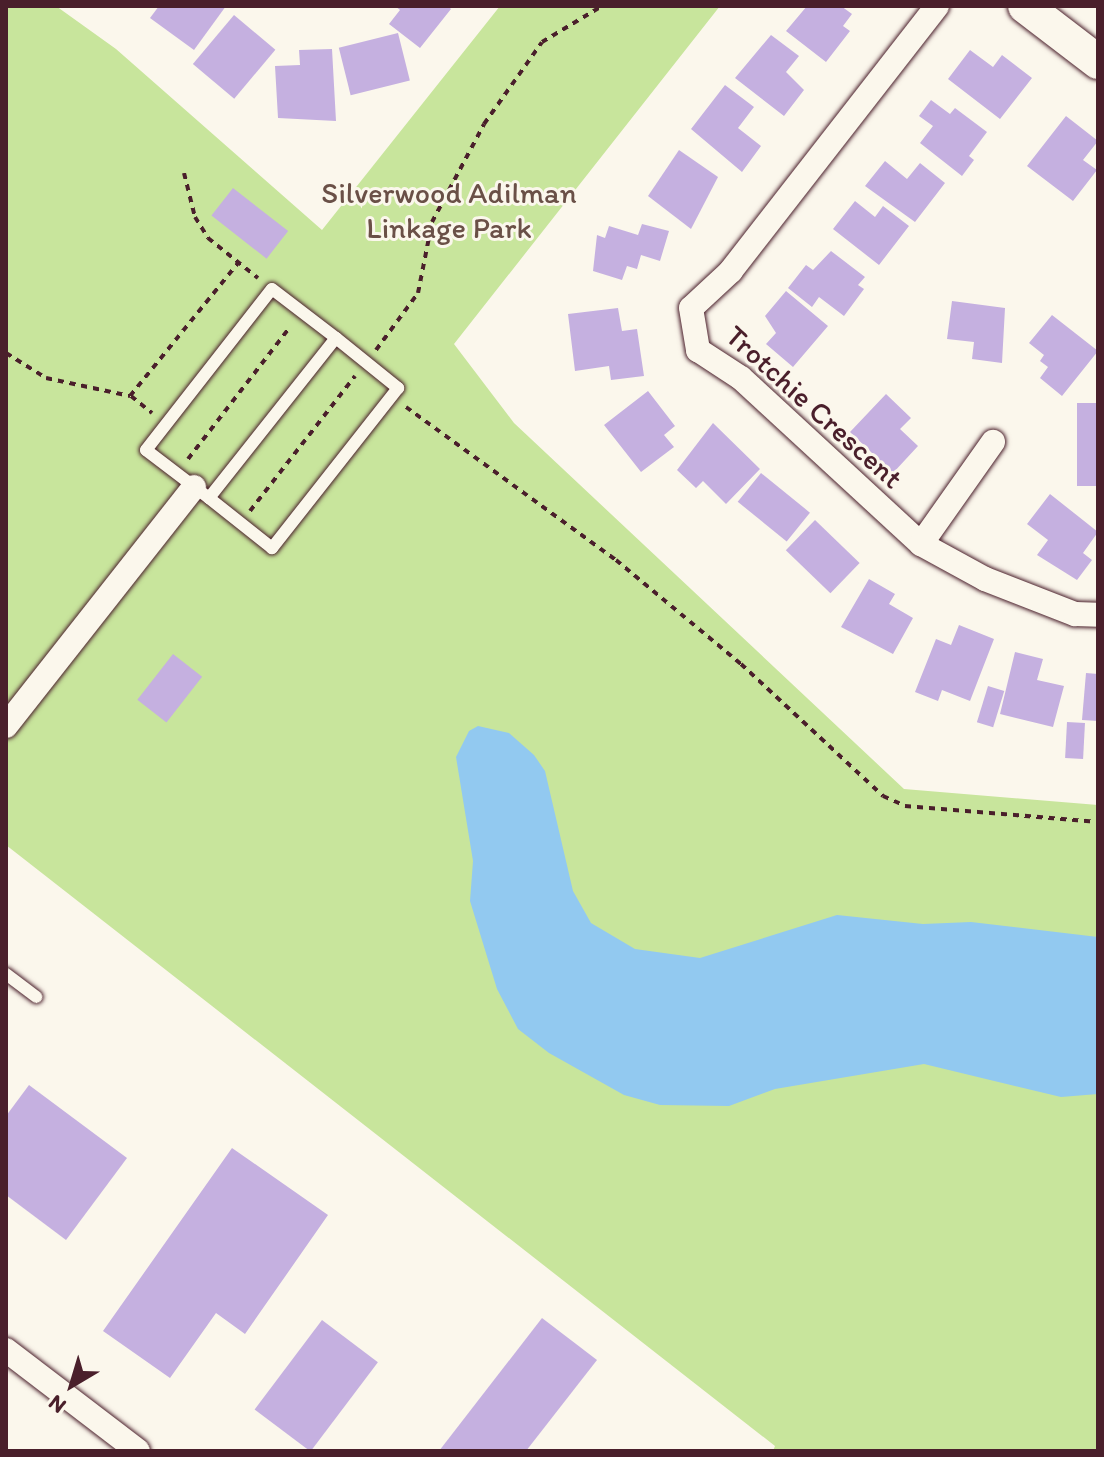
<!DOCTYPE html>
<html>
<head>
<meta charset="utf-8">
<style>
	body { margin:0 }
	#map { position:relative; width:1104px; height:1457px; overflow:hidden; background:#fbf7ec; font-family:Itim,sans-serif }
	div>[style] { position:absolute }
	.green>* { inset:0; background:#c8e59c }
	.water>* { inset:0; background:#92c9f0 }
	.building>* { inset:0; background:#c5b0e0; transform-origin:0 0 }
	.path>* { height:4px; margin-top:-2px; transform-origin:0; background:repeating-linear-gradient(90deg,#4a1f2b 0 6px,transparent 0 12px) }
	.roads { filter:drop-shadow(0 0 2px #4a1f2b) drop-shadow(0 0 2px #4a1f2b) }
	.lane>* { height:12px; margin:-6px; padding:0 6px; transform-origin:6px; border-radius:6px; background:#fbf7ec }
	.street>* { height:24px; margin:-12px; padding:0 12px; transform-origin:12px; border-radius:12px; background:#fbf7ec }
	.secondary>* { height:34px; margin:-17px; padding:0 17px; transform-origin:17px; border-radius:17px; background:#fbf7ec }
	span { translate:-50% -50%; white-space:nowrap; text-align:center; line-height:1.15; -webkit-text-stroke:6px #fbf7ec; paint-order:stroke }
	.park-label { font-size:30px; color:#6a5047 }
	.street-label { font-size:30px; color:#4a1f2b }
	.frame { position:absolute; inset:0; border:8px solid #4a1f2b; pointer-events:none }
	.north { position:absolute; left:32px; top:1345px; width:80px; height:80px; -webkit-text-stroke:6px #fbf7ec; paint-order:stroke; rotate:218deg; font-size:22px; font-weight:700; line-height:32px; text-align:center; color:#4a1f2b }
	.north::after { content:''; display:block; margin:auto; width:28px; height:36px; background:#4a1f2b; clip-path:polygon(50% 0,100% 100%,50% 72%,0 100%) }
</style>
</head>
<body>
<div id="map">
	<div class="green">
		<div style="clip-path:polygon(6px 6px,56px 6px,116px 49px,322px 230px,500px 6px,720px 6px,454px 344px,514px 423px,904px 789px,1098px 805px,1098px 1451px,773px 1451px,775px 1446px,6px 845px)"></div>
	</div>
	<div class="water">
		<div style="clip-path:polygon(478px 726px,509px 733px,534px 755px,545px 771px,573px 891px,591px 923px,635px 949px,700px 958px,837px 915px,923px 924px,971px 922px,1098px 937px,1098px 1094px,1061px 1097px,924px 1064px,775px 1089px,729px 1106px,660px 1105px,624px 1095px,549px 1053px,518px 1029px,497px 989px,470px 901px,473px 861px,456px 757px,469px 731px)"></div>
	</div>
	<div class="building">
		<div style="clip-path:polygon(159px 6px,226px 6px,194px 50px,150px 18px)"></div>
		<div style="clip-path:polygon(395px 6px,448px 6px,451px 9px,420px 48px,389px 24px,400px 10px)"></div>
		<div style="clip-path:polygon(807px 6px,841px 6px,852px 14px,843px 26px,850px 31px,826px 62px,786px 31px)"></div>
		<div style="left:234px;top:15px;width:54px;height:64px;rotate:40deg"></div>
		<div style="left:398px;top:33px;width:49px;height:61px;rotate:76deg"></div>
		<div style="clip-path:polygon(771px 35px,799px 56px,786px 72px,804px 90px,784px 116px,735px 78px)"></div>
		<div style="clip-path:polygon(332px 49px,336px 121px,278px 118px,275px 66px,300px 65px,299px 50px)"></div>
		<div style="clip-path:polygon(970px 50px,993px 67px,1002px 55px,1032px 78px,1000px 119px,948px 79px)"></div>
		<div style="clip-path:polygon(725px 85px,754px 107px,738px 128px,761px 146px,742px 172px,691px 129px)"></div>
		<div style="clip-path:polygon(931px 100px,950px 114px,955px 108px,987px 132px,969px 156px,974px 160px,962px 176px,920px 143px,933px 126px,919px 116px)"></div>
		<div style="clip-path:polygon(1066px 116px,1098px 141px,1083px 160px,1097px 170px,1073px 201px,1027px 166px)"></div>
		<div style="clip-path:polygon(679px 150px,718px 177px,691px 229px,648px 196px)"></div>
		<div style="clip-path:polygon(885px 161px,907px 179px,920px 163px,945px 183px,915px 222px,865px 186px)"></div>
		<div style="left:233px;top:188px;width:70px;height:35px;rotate:38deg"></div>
		<div style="clip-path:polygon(855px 201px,875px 217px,883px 206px,909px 226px,879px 265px,833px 229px)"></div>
		<div style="clip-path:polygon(642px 224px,669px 231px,660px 261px,641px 255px,637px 269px,627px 266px,622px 280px,593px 271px,597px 235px,605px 238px,609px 226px,638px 235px)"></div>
		<div style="clip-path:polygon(831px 251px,865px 277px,858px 285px,864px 289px,844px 316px,819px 297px,812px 307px,788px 288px,806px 265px,813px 270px)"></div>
		<div style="clip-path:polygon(786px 291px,828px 326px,793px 367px,766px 344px,776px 333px,765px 316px)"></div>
		<div style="clip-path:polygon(952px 301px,1005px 308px,1002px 363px,972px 359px,974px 342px,947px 339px)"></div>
		<div style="clip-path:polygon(618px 308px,622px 331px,637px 329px,644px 376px,611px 380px,609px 366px,575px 371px,568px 314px)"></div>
		<div style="clip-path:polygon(1052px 315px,1098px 351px,1062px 396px,1040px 378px,1048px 367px,1040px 361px,1044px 355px,1029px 343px)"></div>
		<div style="clip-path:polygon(648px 391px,675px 426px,664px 435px,674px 447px,641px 472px,604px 425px)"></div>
		<div style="clip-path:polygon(886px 394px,911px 418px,900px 429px,918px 446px,893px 473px,850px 432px)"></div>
		<div style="left:1077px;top:403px;width:21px;height:83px"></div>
		<div style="clip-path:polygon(713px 423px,760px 469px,726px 504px,703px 481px,696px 488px,677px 470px)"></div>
		<div style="left:761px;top:473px;width:63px;height:37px;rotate:39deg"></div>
		<div style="clip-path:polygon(1050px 494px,1098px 532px,1083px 553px,1092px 560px,1077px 580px,1037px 555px,1048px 540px,1027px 524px)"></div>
		<div style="left:815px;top:520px;width:62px;height:42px;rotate:44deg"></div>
		<div style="clip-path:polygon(869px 579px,895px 594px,889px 604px,913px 618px,893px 654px,841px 627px)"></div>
		<div style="clip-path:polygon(959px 625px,994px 639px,970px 701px,942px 690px,938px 701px,915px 692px,936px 639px,951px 645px)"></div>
		<div style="clip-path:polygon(1015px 652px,1043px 659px,1037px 680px,1064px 686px,1053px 727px,1000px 714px)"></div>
		<div style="left:173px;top:654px;width:37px;height:58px;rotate:38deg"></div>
		<div style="clip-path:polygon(1086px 673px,1098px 674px,1098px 721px,1082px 720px)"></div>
		<div style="left:988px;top:686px;width:17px;height:38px;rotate:17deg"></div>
		<div style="left:1067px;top:722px;width:18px;height:36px;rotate:3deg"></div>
		<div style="clip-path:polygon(29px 1085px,127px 1158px,66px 1240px,6px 1195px,6px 1116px)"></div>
		<div style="clip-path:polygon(232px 1148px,328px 1215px,245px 1334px,216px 1313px,170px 1378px,103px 1331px)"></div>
		<div style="clip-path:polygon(542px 1318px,597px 1360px,526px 1451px,439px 1451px)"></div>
		<div style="left:322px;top:1320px;width:70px;height:112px;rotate:37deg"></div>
	</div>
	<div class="path">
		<div style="left:184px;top:173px;width:45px;rotate:76deg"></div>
		<div style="left:195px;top:217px;width:25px;rotate:58deg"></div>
		<div style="left:208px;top:238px;width:64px;rotate:38.7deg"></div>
		<div style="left:376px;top:350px;width:71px;rotate:-53.6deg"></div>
		<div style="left:418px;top:293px;width:72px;rotate:-78.8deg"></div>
		<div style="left:432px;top:222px;width:111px;rotate:-62deg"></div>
		<div style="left:484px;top:124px;width:100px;rotate:-54.7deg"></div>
		<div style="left:542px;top:42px;width:70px;rotate:-31deg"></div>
		<div style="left:6px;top:353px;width:47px;rotate:32deg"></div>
		<div style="left:46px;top:378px;width:86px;rotate:12.1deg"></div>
		<div style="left:130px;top:396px;width:171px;rotate:-50.9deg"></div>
		<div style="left:131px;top:396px;width:27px;rotate:39deg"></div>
		<div style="left:406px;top:407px;width:260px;rotate:36.1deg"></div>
		<div style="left:616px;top:560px;width:163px;rotate:39.8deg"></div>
		<div style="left:741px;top:664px;width:194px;rotate:42.9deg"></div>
		<div style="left:883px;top:796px;width:24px;rotate:24deg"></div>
		<div style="left:905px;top:806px;width:194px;rotate:4.7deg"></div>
		<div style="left:188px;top:459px;width:167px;rotate:-52.3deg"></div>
		<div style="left:250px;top:511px;width:171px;rotate:-52.1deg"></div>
	</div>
	<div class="roads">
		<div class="lane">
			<div style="left:209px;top:498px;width:79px;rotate:-142.7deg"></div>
			<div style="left:146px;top:450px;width:204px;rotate:-52deg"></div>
			<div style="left:272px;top:289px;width:81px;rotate:37.4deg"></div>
			<div style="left:336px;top:338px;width:80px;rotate:38.9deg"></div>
			<div style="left:398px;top:388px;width:204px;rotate:128.2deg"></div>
			<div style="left:272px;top:548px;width:80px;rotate:-141.6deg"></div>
			<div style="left:209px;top:498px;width:204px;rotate:-51.6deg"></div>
			<div style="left:6px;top:974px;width:38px;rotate:37deg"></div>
		</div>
		<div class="street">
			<div style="left:937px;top:6px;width:336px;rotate:127.9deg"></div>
			<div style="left:731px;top:271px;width:54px;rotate:137.2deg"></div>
			<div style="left:691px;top:308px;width:43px;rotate:80.5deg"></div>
			<div style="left:698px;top:350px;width:51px;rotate:33.1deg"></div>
			<div style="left:741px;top:378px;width:245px;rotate:42.7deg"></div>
			<div style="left:921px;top:544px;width:73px;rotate:28.7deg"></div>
			<div style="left:985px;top:579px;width:97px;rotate:21.3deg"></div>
			<div style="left:1075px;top:614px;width:23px;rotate:2deg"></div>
			<div style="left:921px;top:544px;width:125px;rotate:-54.8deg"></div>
			<div style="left:6px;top:726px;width:304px;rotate:-51.8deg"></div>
			<div style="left:6px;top:1350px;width:166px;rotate:37.4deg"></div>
		</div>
		<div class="secondary">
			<div style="left:1025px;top:6px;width:92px;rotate:37.5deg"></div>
		</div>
	</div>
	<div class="park-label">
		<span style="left:449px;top:210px">Silverwood Adilman<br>Linkage Park</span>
	</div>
	<div class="street-label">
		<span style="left:814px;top:407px;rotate:42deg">Trotchie Crescent</span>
	</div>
	<div class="frame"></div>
	<div class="north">N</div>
</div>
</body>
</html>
